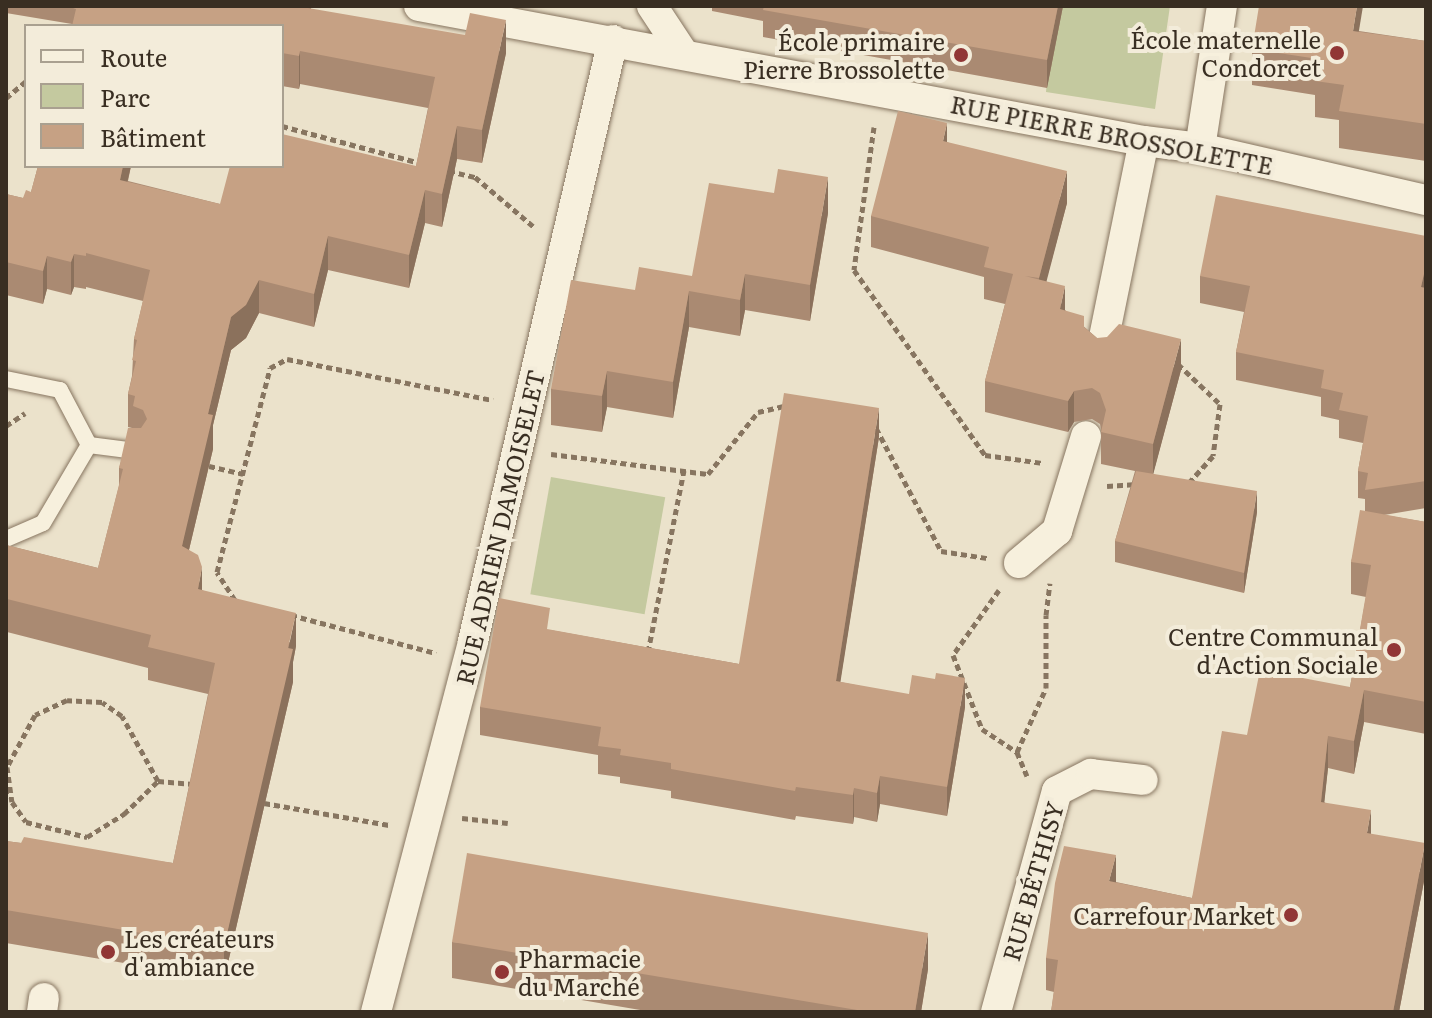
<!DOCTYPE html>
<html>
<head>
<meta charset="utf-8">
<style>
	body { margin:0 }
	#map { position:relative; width:1432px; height:1018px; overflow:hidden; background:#ebe2cb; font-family:Literata,serif }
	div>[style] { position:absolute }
	.green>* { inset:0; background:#c4c99f; transform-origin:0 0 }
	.path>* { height:5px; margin-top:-2.5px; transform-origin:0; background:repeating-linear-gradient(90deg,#877560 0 6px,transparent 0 10px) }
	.roads { filter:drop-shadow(0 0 2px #877560) drop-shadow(0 0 2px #877560) }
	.lane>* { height:16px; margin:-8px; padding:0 8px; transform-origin:8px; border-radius:8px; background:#f7f0dd }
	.street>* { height:30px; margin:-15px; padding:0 15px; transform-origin:15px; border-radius:15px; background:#f7f0dd }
	.wall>* { inset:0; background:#aa8a72 }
	.shaded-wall>* { inset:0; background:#8b715c }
	.building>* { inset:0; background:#c6a184 }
	.dots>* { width:22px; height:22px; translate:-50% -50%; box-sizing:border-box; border:4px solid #f3ecda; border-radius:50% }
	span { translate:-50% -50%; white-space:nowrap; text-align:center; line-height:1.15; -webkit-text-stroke:8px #f3ecda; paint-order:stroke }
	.poi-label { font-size:24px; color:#392e22 }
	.right { translate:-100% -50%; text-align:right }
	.left { translate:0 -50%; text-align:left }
	.street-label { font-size:24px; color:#392e22 }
	.frame { position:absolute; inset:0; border:8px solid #392e22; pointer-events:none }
	.legend { position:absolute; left:24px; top:24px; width:260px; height:144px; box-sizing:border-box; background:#f3ecda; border:2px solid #a9a090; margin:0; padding:10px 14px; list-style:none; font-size:24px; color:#392e22 }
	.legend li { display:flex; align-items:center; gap:16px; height:40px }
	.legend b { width:40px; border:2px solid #a9a090 }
</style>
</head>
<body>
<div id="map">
	<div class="green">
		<div style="clip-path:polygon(1054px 6px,1170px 6px,1155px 109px,1046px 92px)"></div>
		<div style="left:551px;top:477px;width:116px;height:119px;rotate:10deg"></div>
	</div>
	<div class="path">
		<div style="left:6px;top:98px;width:26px;rotate:-40deg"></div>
		<div style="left:282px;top:126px;width:143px;rotate:15deg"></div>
		<div style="left:874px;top:127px;width:144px;rotate:98deg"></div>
		<div style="left:854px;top:270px;width:227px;rotate:54.7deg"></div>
		<div style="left:985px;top:455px;width:59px;rotate:7.9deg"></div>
		<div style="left:449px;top:171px;width:27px;rotate:13deg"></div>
		<div style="left:475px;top:177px;width:76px;rotate:40.2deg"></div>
		<div style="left:1178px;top:364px;width:58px;rotate:43.6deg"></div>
		<div style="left:1220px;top:404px;width:52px;rotate:97.7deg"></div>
		<div style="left:1213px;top:456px;width:36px;rotate:132deg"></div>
		<div style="left:6px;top:426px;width:23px;rotate:-34deg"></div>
		<div style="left:876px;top:428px;width:139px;rotate:62.1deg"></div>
		<div style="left:941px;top:551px;width:47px;rotate:8.7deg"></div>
		<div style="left:551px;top:454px;width:158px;rotate:7.3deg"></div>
		<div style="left:708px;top:474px;width:80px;rotate:-51.1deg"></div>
		<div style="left:758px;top:412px;width:31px;rotate:-13deg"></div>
		<div style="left:209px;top:466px;width:35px;rotate:13deg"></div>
		<div style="left:1107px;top:486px;width:30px;rotate:-4deg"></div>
		<div style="left:999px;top:590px;width:80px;rotate:125.3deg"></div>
		<div style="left:953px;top:655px;width:79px;rotate:68.6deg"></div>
		<div style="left:982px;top:729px;width:42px;rotate:33.3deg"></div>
		<div style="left:235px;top:600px;width:33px;rotate:-123deg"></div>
		<div style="left:217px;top:572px;width:211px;rotate:-75.4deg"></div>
		<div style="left:270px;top:368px;width:19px;rotate:-28deg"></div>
		<div style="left:287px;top:359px;width:210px;rotate:11.3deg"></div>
		<div style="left:291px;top:615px;width:150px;rotate:14.7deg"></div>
		<div style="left:648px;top:652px;width:185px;rotate:-78.8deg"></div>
		<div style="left:1027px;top:776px;width:26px;rotate:-113deg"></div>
		<div style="left:1017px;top:752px;width:70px;rotate:-65.6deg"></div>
		<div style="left:1046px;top:688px;width:73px;rotate:-90deg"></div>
		<div style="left:1046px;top:615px;width:32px;rotate:-83deg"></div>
		<div style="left:158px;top:781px;width:74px;rotate:-119deg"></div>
		<div style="left:122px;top:716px;width:24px;rotate:-145deg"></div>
		<div style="left:102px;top:702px;width:35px;rotate:-177deg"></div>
		<div style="left:67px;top:700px;width:35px;rotate:155deg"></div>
		<div style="left:35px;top:715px;width:59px;rotate:118.3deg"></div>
		<div style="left:7px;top:767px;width:35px;rotate:82deg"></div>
		<div style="left:12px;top:802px;width:24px;rotate:55deg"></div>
		<div style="left:26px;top:822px;width:63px;rotate:13.8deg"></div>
		<div style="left:87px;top:837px;width:44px;rotate:-31.9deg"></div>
		<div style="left:124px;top:814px;width:47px;rotate:-44.1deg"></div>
		<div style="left:158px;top:781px;width:38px;rotate:5deg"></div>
		<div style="left:264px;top:803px;width:127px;rotate:10deg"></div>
		<div style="left:462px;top:818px;width:46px;rotate:6.2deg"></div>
	</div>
	<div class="roads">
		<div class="lane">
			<div style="left:6px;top:379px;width:55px;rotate:11.5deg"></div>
			<div style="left:60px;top:390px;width:62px;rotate:62.2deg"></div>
			<div style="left:89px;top:445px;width:47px;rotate:7.3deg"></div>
			<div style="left:6px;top:539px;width:40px;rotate:-23.4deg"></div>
			<div style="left:43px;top:523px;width:91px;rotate:-59.5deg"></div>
		</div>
		<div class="street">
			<div style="left:419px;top:6px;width:737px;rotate:10.55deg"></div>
			<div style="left:1144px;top:141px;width:56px;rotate:7.1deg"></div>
			<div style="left:1200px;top:148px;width:232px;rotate:13deg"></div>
			<div style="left:652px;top:6px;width:56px;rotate:56.6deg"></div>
			<div style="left:1200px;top:148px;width:144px;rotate:-81.2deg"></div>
			<div style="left:1101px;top:352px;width:215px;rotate:-78.5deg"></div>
			<div style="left:1019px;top:563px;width:50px;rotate:-40.1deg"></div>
			<div style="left:1057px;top:531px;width:99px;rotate:-73deg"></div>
			<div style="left:42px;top:1012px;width:14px;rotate:-82deg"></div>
			<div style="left:376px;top:1012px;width:383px;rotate:-75.3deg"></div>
			<div style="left:473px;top:641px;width:617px;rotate:-76.89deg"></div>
			<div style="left:996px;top:1012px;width:229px;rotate:-74.6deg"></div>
			<div style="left:1057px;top:791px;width:38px;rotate:-27deg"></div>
			<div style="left:1091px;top:774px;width:52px;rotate:6.6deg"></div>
		</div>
	</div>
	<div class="wall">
		<div style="clip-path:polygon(6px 6px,311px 6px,311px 9px,506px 53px,482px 163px,457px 159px,442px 227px,425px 223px,409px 288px,328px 270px,314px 327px,259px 313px,246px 338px,231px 350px,213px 425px,213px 449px,189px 550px,202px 590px,296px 646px,293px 662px,293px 682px,224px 980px,6px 943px,6px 841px,173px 863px,208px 694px,148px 680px,148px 668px,7px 632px,6px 637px,6px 545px,98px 568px,119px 486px,119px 468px,132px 428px,128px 427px,128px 394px,132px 376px,134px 339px,143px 301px,86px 287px,86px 289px,74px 287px,71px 295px,47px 289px,43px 304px,6px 295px,6px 194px,23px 198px,31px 192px,38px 166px,131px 166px,128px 181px,220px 204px,416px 166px,428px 108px,300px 84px,299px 89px,282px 86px,282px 26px,72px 24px,6px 13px)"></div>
		<div style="clip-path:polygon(712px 6px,1063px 6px,1047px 88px,763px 37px,763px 21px,712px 11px)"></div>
		<div style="clip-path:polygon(1359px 31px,1426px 41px,1426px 161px,1339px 148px,1339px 120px,1315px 117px,1315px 95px,1252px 85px,1252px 49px)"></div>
		<div style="clip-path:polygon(947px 142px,1067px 203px,1046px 281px,1065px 310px,1097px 338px,1181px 370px,1153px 474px,1257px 512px,1244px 593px,1115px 562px,1115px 541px,1135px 471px,1101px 464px,1101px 429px,1100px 424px,1092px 419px,1074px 422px,1068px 432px,985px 412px,985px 381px,1005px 304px,984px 299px,984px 277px,871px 247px,871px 216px)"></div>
		<div style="clip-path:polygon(828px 213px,810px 321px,745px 310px,740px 336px,689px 327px,673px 418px,607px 407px,602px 432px,551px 425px,551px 389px,635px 290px,692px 276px)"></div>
		<div style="clip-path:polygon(1426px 236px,1426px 508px,1384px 515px,1426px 522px,1426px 734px,1364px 722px,1354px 774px,1328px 768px,1324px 802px,1371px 834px,1425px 876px,1399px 1012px,1051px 1012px,1054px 992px,1046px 990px,1046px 958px,1116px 882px,1192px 898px,1247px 735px,1350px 687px,1366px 597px,1351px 594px,1351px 562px,1365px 511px,1365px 499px,1358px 498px,1358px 471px,1363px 443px,1339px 438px,1339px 420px,1321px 416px,1321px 397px,1236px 380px,1236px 352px,1244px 312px,1200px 303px,1200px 276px)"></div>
		<div style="clip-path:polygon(879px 437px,840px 682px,965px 707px,947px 816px,880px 804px,877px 822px,854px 817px,853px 824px,796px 816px,795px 820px,671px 798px,671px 791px,620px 783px,620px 777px,598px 774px,598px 755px,480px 735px,480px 707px,550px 630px,739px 664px)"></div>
		<div style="clip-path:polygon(452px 942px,928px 969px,921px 1012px,652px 1012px,452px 978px)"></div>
	</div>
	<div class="shaded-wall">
		<div style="clip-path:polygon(1058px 6px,1063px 6px,1047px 88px,1047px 60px)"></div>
		<div style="clip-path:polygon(1357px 6px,1363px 6px,1353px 67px,1353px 31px)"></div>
		<div style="clip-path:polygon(506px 20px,506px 53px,482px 163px,482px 130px)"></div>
		<div style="clip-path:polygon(300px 51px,300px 84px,299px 89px,299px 56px)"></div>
		<div style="clip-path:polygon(947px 123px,947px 154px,943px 141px)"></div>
		<div style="clip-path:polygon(457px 126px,457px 159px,442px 227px,442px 194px)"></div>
		<div style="clip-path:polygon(123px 166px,131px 166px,120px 213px,120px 180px)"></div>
		<div style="clip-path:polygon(1067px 171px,1067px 203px,1039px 310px,1039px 278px)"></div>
		<div style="clip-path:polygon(828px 177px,828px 213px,810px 321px,810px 285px)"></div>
		<div style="clip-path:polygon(425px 190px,425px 223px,409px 288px,409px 255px)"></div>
		<div style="clip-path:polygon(328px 236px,328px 270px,314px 327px,314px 294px)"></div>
		<div style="clip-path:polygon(74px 254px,74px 287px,71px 295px,71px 262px)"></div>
		<div style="clip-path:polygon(47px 256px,47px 289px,43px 304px,43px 271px)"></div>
		<div style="clip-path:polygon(1426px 265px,1426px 292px,1421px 287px)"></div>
		<div style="clip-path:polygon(745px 274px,745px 310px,740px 336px,740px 300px)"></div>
		<div style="clip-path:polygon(259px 280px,259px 313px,246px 338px,231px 350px,213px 425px,213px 449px,182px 579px,182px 546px,208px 414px,231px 317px)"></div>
		<div style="clip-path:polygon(1065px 286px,1065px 317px,1060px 309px)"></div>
		<div style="clip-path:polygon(689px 291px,689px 327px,673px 418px,673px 382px)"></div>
		<div style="clip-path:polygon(1181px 339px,1181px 370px,1153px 475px,1153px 444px)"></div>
		<div style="clip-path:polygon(607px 371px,607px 407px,602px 432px,602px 396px)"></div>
		<div style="clip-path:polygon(1074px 391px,1074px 422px,1068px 432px,1068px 401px)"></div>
		<div style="clip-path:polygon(879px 408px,879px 437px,836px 710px,836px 681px)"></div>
		<div style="clip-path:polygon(1257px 491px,1257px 512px,1244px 593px,1244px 573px)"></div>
		<div style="clip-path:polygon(202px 567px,202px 600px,198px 589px)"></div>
		<div style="clip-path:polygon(7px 599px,7px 632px,6px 637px,6px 604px)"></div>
		<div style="clip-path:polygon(296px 613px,296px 646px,293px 662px,293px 682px,224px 980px,224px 947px)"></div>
		<div style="clip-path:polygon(965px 678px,965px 707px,947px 816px,947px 787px)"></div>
		<div style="clip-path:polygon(1364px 690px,1364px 722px,1354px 774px,1354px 741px)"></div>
		<div style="clip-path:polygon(1328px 736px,1328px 768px,1321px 834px,1321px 802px)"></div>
		<div style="clip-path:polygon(880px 776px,880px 804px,877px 822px,877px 793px)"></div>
		<div style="clip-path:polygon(854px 788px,854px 817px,853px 824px,853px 795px)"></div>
		<div style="clip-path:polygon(1371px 810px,1371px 843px,1367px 833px)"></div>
		<div style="clip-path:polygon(1425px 843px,1425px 876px,1399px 1012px,1393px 1012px)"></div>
		<div style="clip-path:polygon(1116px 855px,1116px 887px,1109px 881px)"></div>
		<div style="clip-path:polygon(928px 933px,928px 969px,921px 1012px,915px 1012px)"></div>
	</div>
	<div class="building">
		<div style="clip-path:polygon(73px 6px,308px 6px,308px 8px,465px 35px,470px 13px,506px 20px,482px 130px,457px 126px,442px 194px,425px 190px,409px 255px,328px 236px,314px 294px,259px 280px,246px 305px,231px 317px,208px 414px,213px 415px,182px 546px,198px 555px,202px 567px,198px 589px,296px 613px,288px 648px,293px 649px,224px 947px,6px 910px,6px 841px,21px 843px,24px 837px,173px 863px,215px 663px,148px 647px,151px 635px,7px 599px,6px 604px,6px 545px,98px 568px,123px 469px,119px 468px,128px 428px,141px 428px,147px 419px,143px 410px,133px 406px,135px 396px,128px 394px,136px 361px,132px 360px,137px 340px,134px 339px,150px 270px,86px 253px,86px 256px,74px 254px,71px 262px,47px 256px,43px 271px,6px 262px,6px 194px,23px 198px,26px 190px,31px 192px,38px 166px,123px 166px,120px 180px,220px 204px,230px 166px,282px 166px,282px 134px,416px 166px,435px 77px,300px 51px,299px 56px,282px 53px,282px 26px,72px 26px,76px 9px,73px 8px)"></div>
		<div style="clip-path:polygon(764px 6px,1058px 6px,1047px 60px,763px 10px)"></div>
		<div style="clip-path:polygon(1259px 6px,1357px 6px,1353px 31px,1426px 41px,1426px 124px,1339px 111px,1344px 85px,1315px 81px,1318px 59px,1252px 49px)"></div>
		<div style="clip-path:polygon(898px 111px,947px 123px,943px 141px,1067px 171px,1039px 278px,1025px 276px,1065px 286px,1060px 309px,1084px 316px,1084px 327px,1097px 338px,1107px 337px,1119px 324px,1181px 339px,1153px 444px,1101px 432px,1106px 410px,1100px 393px,1092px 388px,1074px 391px,1068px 401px,985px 381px,1013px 274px,984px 267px,989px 247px,871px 216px)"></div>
		<div style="clip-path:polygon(778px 169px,828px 177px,810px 285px,745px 274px,740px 300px,689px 291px,673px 382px,607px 371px,602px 396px,551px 389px,571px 280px,635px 290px,639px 267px,692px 276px,709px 183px,774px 193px)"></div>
		<div style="clip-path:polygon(1216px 195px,1426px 236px,1426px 265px,1421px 287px,1426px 288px,1426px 481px,1365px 490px,1368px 473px,1358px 471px,1368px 416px,1339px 410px,1343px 393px,1321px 388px,1324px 370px,1236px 352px,1250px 286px,1200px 276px)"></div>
		<div style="clip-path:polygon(784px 393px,879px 408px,836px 681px,909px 694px,912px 675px,935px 679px,936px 673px,965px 678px,947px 787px,880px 776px,877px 793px,854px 788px,853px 795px,796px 787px,795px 791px,671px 769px,671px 763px,620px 755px,621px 749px,598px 746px,601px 727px,480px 707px,499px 598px,550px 608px,547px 629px,739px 664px)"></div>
		<div style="clip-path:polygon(1136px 471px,1257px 491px,1244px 573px,1115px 541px)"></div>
		<div style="clip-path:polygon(1360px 510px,1426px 522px,1426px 702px,1364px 690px,1354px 741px,1328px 736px,1321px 802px,1371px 810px,1367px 833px,1425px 843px,1393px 1012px,1051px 1012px,1058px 960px,1046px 958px,1055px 883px,1064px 846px,1116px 855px,1109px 881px,1192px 898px,1222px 731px,1247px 735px,1260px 670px,1350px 687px,1371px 565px,1351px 562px)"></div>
		<div style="clip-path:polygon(467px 853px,928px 933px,915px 1012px,869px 1012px,452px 942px)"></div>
	</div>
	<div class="dots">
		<div style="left:1337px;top:53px;background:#913635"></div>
		<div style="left:961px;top:55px;background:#913635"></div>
		<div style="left:1394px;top:650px;background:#913635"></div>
		<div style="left:1291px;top:915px;background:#913635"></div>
		<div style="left:108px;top:952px;background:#913635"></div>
		<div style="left:502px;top:972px;background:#913635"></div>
	</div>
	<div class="poi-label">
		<span class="right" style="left:1321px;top:53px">École maternelle<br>Condorcet</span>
		<span class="right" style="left:945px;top:55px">École primaire<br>Pierre Brossolette</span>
		<span class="right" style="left:1378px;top:650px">Centre Communal<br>d'Action Sociale</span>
		<span class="right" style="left:1275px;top:915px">Carrefour Market</span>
		<span class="left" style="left:124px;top:952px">Les créateurs<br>d'ambiance</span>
		<span class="left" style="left:518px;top:972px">Pharmacie<br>du Marché</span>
	</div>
	<div class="street-label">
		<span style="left:1112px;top:134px;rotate:11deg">RUE PIERRE BROSSOLETTE</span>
		<span style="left:499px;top:527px;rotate:-77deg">RUE ADRIEN DAMOISELET</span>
		<span style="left:1032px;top:881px;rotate:-74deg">RUE BÉTHISY</span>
	</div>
	<div class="frame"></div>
	<ul class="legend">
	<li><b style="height:10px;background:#f7f0dd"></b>Route</li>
	<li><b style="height:22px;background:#c4c99f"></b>Parc</li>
	<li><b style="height:22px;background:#c6a184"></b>Bâtiment</li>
	</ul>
</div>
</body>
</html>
